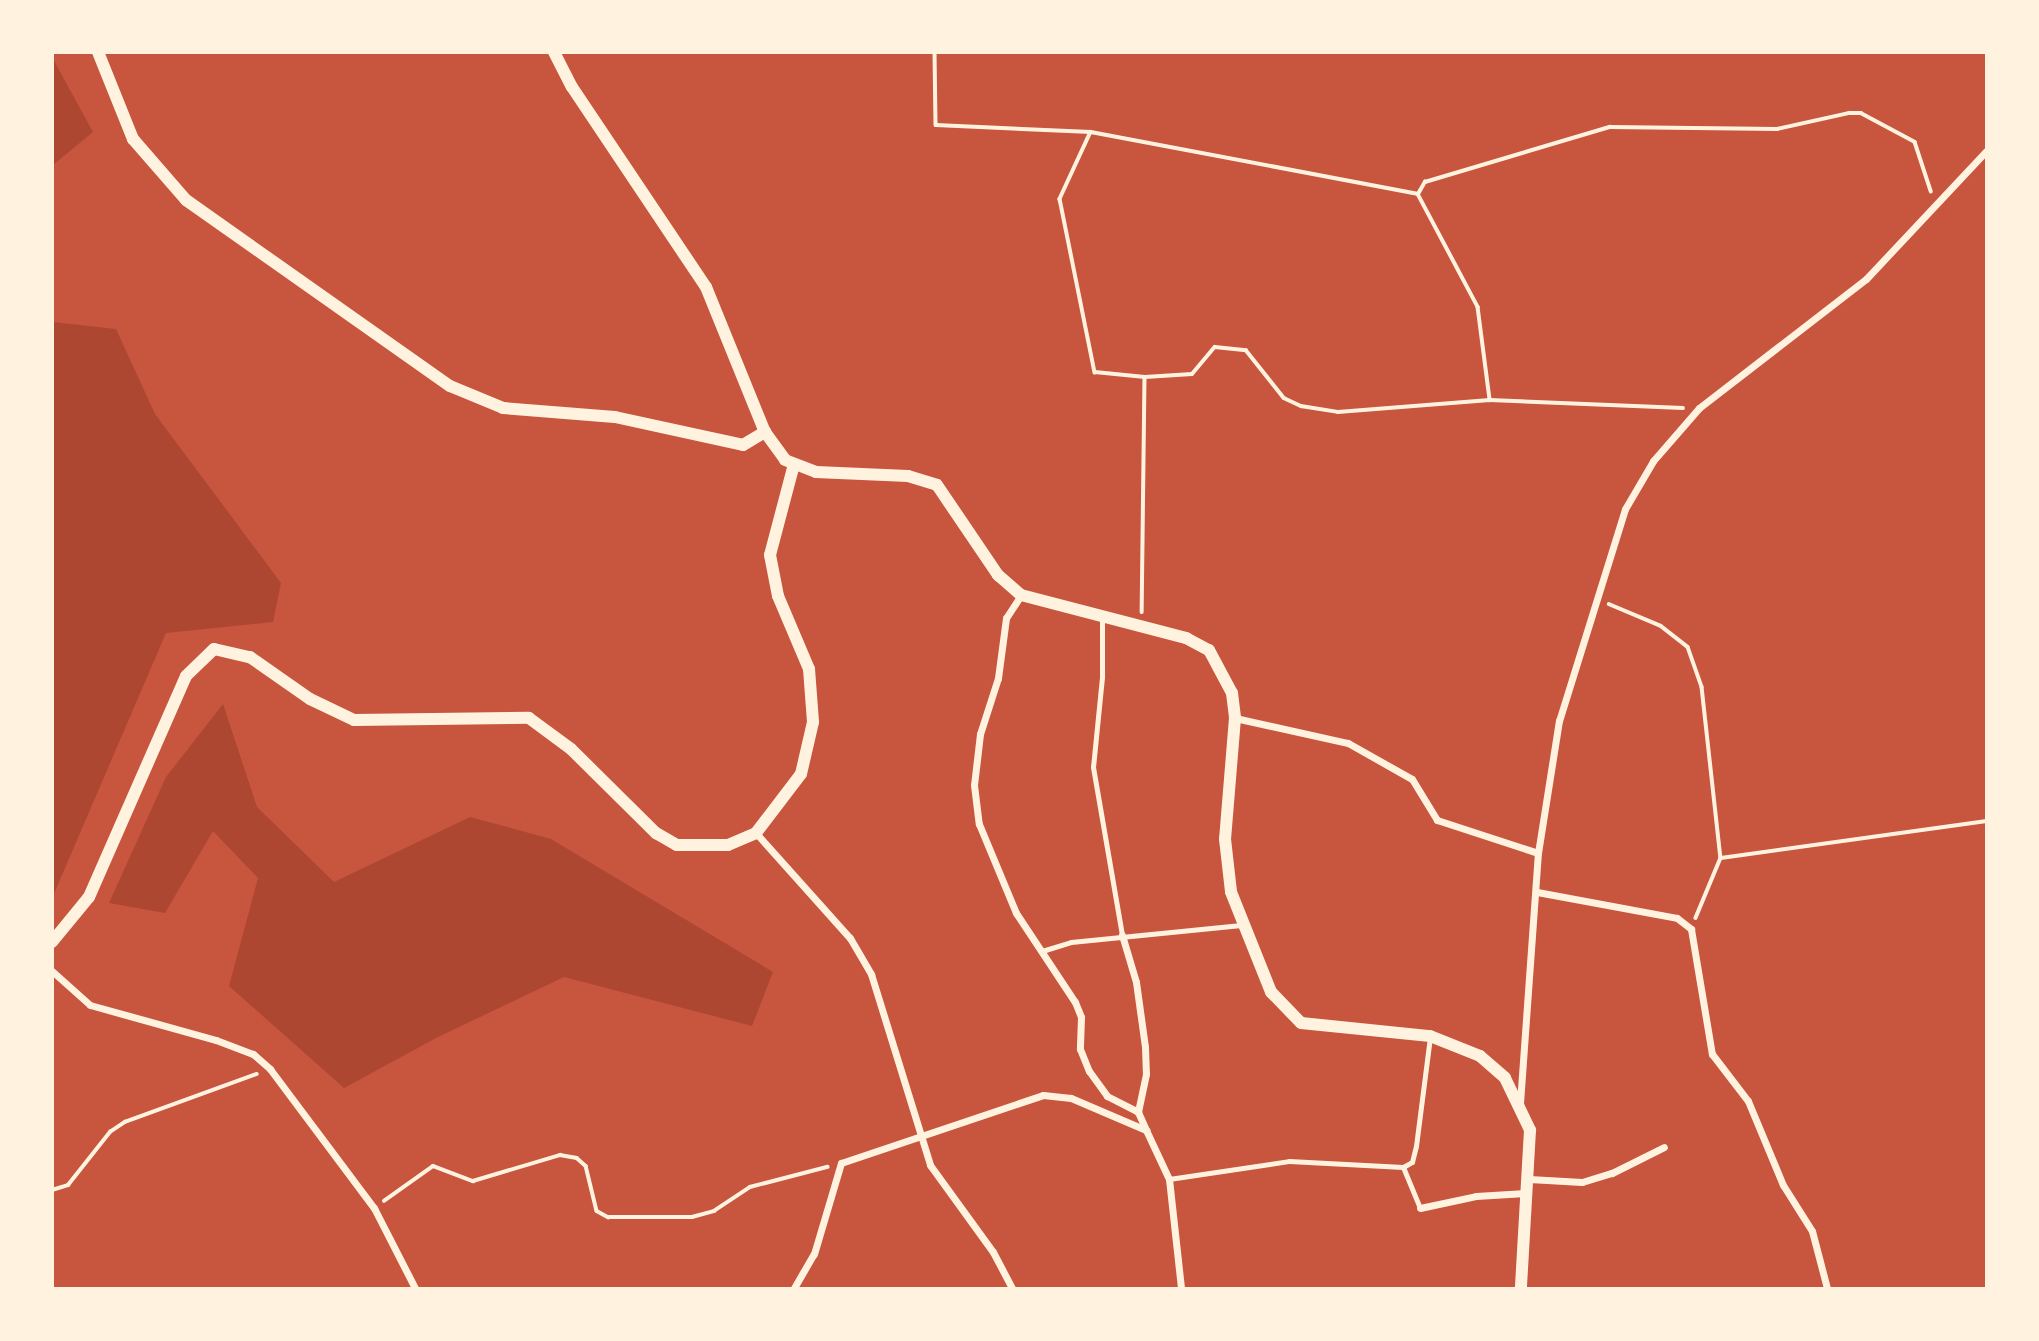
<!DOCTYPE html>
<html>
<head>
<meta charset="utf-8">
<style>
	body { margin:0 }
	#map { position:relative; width:2039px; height:1341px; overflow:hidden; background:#c8553d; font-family:"Noto Sans",sans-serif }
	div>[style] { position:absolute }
	.green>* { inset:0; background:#ae4732 }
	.path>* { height:3.5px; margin:-1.75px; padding:0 1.75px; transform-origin:1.75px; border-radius:1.75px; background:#fff3e0 }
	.service>* { height:5px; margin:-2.5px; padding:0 2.5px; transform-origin:2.5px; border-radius:2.5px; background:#fff3e0 }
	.minor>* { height:7px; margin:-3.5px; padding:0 3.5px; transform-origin:3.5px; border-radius:3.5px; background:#fff3e0 }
	.tertiary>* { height:12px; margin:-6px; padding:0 6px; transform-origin:6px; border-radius:6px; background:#fff3e0 }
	span { translate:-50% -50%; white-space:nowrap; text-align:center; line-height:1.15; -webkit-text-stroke:7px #fff3e0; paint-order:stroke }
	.frame { position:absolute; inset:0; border:54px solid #fff3e0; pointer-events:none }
</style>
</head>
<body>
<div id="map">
	<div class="green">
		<div style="clip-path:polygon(52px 57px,93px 132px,53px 165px,52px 165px)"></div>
		<div style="clip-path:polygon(53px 322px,116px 329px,155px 414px,281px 583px,273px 622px,166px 633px,53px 896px)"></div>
		<div style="clip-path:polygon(223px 704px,257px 807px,334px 882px,470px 817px,551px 839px,773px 972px,752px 1026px,564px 977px,438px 1037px,344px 1088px,229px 986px,258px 878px,213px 831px,165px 913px,109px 903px,166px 777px)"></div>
	</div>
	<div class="path">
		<div style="left:935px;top:52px;width:73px;rotate:89.2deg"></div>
		<div style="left:936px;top:125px;width:155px;rotate:2.6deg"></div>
		<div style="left:1091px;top:132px;width:333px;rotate:10.7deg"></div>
		<div style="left:1418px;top:194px;width:128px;rotate:62deg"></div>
		<div style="left:1478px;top:307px;width:94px;rotate:82.6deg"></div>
		<div style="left:1091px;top:132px;width:74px;rotate:114.8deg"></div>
		<div style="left:1060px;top:199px;width:177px;rotate:78.6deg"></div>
		<div style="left:1095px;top:372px;width:50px;rotate:5.7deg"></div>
		<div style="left:1145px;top:377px;width:235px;rotate:90.7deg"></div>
		<div style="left:1418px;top:194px;width:14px;rotate:-60deg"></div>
		<div style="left:1425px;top:182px;width:193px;rotate:-16.6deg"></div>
		<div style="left:1610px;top:127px;width:167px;rotate:0.7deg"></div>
		<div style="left:1777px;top:129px;width:74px;rotate:-12.5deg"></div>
		<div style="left:1849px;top:113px;width:12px"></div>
		<div style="left:1861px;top:113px;width:61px;rotate:28.2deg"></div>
		<div style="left:1915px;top:142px;width:52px;rotate:71.9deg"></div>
		<div style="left:1145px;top:377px;width:47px;rotate:-3.7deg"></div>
		<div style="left:1192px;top:374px;width:35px;rotate:-50deg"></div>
		<div style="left:1215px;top:347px;width:31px;rotate:6deg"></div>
		<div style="left:1246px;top:350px;width:61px;rotate:51.6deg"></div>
		<div style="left:1284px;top:398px;width:19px;rotate:25deg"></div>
		<div style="left:1301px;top:406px;width:37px;rotate:9deg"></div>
		<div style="left:1338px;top:412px;width:152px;rotate:-4.5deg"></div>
		<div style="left:1490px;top:400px;width:193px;rotate:2.4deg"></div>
		<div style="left:1609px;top:604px;width:56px;rotate:22.9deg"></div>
		<div style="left:1661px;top:626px;width:34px;rotate:38deg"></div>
		<div style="left:1688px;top:647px;width:42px;rotate:70.7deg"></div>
		<div style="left:1702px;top:687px;width:172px;rotate:83.7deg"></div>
		<div style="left:1721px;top:858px;width:65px;rotate:112.6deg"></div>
		<div style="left:1721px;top:858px;width:268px;rotate:-7.9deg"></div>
		<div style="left:52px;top:1190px;width:17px;rotate:-17deg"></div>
		<div style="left:68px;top:1185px;width:68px;rotate:-51.6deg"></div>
		<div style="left:110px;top:1132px;width:18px;rotate:-34deg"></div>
		<div style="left:125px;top:1122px;width:140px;rotate:-20deg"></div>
		<div style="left:384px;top:1201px;width:60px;rotate:-35.5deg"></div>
		<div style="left:433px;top:1166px;width:43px;rotate:20.6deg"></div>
		<div style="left:473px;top:1181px;width:91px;rotate:-16.6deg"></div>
		<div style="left:560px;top:1155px;width:17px;rotate:10deg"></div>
		<div style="left:577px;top:1158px;width:12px;rotate:42deg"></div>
		<div style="left:586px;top:1166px;width:46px;rotate:76.3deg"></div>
		<div style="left:597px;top:1211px;width:13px;rotate:29deg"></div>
		<div style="left:608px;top:1217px;width:84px"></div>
		<div style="left:692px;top:1217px;width:23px;rotate:-15deg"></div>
		<div style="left:714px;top:1211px;width:43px;rotate:-33.7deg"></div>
		<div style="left:750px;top:1187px;width:80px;rotate:-14.6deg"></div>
	</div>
	<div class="service">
		<div style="left:1102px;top:618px;width:59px;rotate:90deg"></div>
		<div style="left:1102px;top:677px;width:90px;rotate:95.7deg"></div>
		<div style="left:1093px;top:767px;width:170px;rotate:80.2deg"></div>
		<div style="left:1042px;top:951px;width:30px;rotate:-17deg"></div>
		<div style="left:1071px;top:942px;width:171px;rotate:-5.7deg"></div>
		<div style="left:1403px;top:1167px;width:44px;rotate:67.5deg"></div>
		<div style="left:1169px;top:1179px;width:121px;rotate:-8.5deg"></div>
		<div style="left:1289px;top:1161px;width:114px;rotate:3deg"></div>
		<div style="left:1403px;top:1167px;width:10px;rotate:-29deg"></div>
		<div style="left:1412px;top:1162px;width:16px;rotate:-76deg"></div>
		<div style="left:1416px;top:1146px;width:110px;rotate:-82.7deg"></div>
	</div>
	<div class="minor">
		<div style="left:1021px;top:595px;width:27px;rotate:123deg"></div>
		<div style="left:1006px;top:618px;width:61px;rotate:97.6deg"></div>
		<div style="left:998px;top:678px;width:59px;rotate:107.8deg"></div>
		<div style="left:980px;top:734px;width:51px;rotate:96.7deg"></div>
		<div style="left:974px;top:785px;width:39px;rotate:83deg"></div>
		<div style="left:979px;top:824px;width:96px;rotate:67.4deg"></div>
		<div style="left:1016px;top:913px;width:107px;rotate:56.5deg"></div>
		<div style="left:1075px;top:1002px;width:16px;rotate:68deg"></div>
		<div style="left:1081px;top:1017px;width:32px;rotate:92deg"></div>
		<div style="left:1080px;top:1049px;width:24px;rotate:68deg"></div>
		<div style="left:1089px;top:1071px;width:31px;rotate:54deg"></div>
		<div style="left:1107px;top:1096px;width:35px;rotate:27deg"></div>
		<div style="left:1138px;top:1112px;width:20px;rotate:66deg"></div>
		<div style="left:1235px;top:718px;width:116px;rotate:12.5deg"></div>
		<div style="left:1348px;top:743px;width:73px;rotate:29.4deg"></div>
		<div style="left:1412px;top:779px;width:48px;rotate:58.6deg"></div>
		<div style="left:1437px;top:820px;width:106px;rotate:18.1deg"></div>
		<div style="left:756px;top:833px;width:141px;rotate:48.2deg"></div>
		<div style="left:850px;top:938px;width:42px;rotate:59.7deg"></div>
		<div style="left:871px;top:974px;width:200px;rotate:72.8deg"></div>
		<div style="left:930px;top:1165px;width:107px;rotate:54.1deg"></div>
		<div style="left:993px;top:1252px;width:41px;rotate:62.2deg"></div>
		<div style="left:1537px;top:892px;width:142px;rotate:10.5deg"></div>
		<div style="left:1677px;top:918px;width:18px;rotate:38deg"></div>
		<div style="left:1691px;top:929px;width:127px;rotate:80.5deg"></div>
		<div style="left:1712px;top:1054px;width:59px;rotate:52.5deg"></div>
		<div style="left:1748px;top:1101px;width:91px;rotate:67.4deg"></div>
		<div style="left:1783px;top:1185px;width:54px;rotate:57.8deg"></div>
		<div style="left:1812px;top:1231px;width:59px;rotate:75.3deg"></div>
		<div style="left:1122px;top:935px;width:49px;rotate:73.4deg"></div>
		<div style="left:1136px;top:982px;width:66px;rotate:82.1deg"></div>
		<div style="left:1145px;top:1047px;width:27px;rotate:88deg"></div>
		<div style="left:1146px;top:1074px;width:39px;rotate:102deg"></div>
		<div style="left:52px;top:971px;width:51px;rotate:41.8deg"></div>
		<div style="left:90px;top:1005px;width:131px;rotate:15.5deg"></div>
		<div style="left:216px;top:1040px;width:40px;rotate:21deg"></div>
		<div style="left:253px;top:1054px;width:23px;rotate:41deg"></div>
		<div style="left:270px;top:1069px;width:174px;rotate:53.2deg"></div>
		<div style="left:374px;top:1208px;width:90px;rotate:62.9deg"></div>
		<div style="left:1520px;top:1103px;width:251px;rotate:-85.9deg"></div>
		<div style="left:1538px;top:853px;width:134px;rotate:-81deg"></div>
		<div style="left:1559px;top:721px;width:222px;rotate:-72.7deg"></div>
		<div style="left:1625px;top:509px;width:56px;rotate:-59.7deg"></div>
		<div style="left:1653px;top:461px;width:70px;rotate:-49deg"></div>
		<div style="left:1699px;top:408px;width:211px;rotate:-37.7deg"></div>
		<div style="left:1866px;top:279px;width:175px;rotate:-46.8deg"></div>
		<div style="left:1529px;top:1179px;width:53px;rotate:3.2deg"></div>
		<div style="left:1582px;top:1182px;width:31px;rotate:-17deg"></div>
		<div style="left:1612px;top:1173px;width:58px;rotate:-26.6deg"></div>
		<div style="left:1420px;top:1208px;width:57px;rotate:-12.1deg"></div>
		<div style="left:1476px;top:1196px;width:51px;rotate:-3.4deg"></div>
		<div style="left:794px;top:1288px;width:39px;rotate:-60deg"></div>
		<div style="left:814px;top:1254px;width:95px;rotate:-73.5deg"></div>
		<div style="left:841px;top:1163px;width:213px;rotate:-18.6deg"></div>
		<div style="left:1043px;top:1095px;width:28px;rotate:6deg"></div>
		<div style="left:1071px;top:1098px;width:82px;rotate:23.1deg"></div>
		<div style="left:1146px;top:1130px;width:54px;rotate:64.9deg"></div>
		<div style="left:1169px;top:1179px;width:110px;rotate:83.7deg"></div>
	</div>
	<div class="tertiary">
		<div style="left:98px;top:52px;width:94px;rotate:68.1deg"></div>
		<div style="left:133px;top:139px;width:81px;rotate:49deg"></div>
		<div style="left:186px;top:200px;width:323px;rotate:35.2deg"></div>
		<div style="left:450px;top:386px;width:57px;rotate:22.5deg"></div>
		<div style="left:503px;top:408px;width:112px;rotate:4.6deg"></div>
		<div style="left:615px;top:417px;width:131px;rotate:12.3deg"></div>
		<div style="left:743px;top:445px;width:26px;rotate:-31deg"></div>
		<div style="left:554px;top:52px;width:39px;rotate:63deg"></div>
		<div style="left:572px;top:87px;width:241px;rotate:56.2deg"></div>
		<div style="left:706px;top:287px;width:157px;rotate:67.9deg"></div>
		<div style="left:765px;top:432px;width:34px;rotate:54deg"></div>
		<div style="left:785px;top:460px;width:33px;rotate:21deg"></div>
		<div style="left:816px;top:472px;width:92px;rotate:2.5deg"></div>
		<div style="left:908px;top:476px;width:30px;rotate:17deg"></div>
		<div style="left:937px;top:485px;width:109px;rotate:55.9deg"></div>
		<div style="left:998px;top:575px;width:30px;rotate:41deg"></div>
		<div style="left:1021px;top:595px;width:171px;rotate:14.6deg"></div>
		<div style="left:1186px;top:638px;width:26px;rotate:28deg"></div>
		<div style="left:1209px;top:650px;width:49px;rotate:61.9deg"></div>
		<div style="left:1232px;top:693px;width:25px;rotate:83deg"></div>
		<div style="left:1235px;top:718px;width:121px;rotate:94.7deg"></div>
		<div style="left:1225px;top:839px;width:53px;rotate:83.5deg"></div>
		<div style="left:1231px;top:892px;width:108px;rotate:68.2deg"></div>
		<div style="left:1271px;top:992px;width:43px;rotate:45.9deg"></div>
		<div style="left:1301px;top:1023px;width:130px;rotate:5.8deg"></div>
		<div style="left:1430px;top:1036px;width:54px;rotate:21.8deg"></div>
		<div style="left:1480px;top:1056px;width:33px;rotate:41deg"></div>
		<div style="left:1505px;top:1078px;width:58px;rotate:64.3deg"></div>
		<div style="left:1530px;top:1130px;width:158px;rotate:93.3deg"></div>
		<div style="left:52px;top:942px;width:58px;rotate:-50.6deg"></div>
		<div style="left:89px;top:897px;width:241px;rotate:-66.3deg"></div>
		<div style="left:186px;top:676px;width:39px;rotate:-44deg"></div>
		<div style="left:214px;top:649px;width:37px;rotate:13deg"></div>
		<div style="left:250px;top:657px;width:73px;rotate:35deg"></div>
		<div style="left:310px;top:699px;width:49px;rotate:25.5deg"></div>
		<div style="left:354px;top:720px;width:175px;rotate:-0.7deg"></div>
		<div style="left:529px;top:718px;width:52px;rotate:36.4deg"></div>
		<div style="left:571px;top:749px;width:120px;rotate:44.7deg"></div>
		<div style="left:656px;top:833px;width:24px;rotate:30deg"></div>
		<div style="left:677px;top:845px;width:51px"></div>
		<div style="left:728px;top:845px;width:30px;rotate:-23deg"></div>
		<div style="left:756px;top:833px;width:74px;rotate:-52.7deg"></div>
		<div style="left:801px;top:774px;width:53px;rotate:-77deg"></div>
		<div style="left:813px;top:722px;width:53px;rotate:-94.3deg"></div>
		<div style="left:809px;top:669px;width:79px;rotate:-113deg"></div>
		<div style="left:778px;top:596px;width:42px;rotate:-101deg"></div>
		<div style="left:770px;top:555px;width:94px;rotate:-75.2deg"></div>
	</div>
	<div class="frame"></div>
</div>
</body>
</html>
